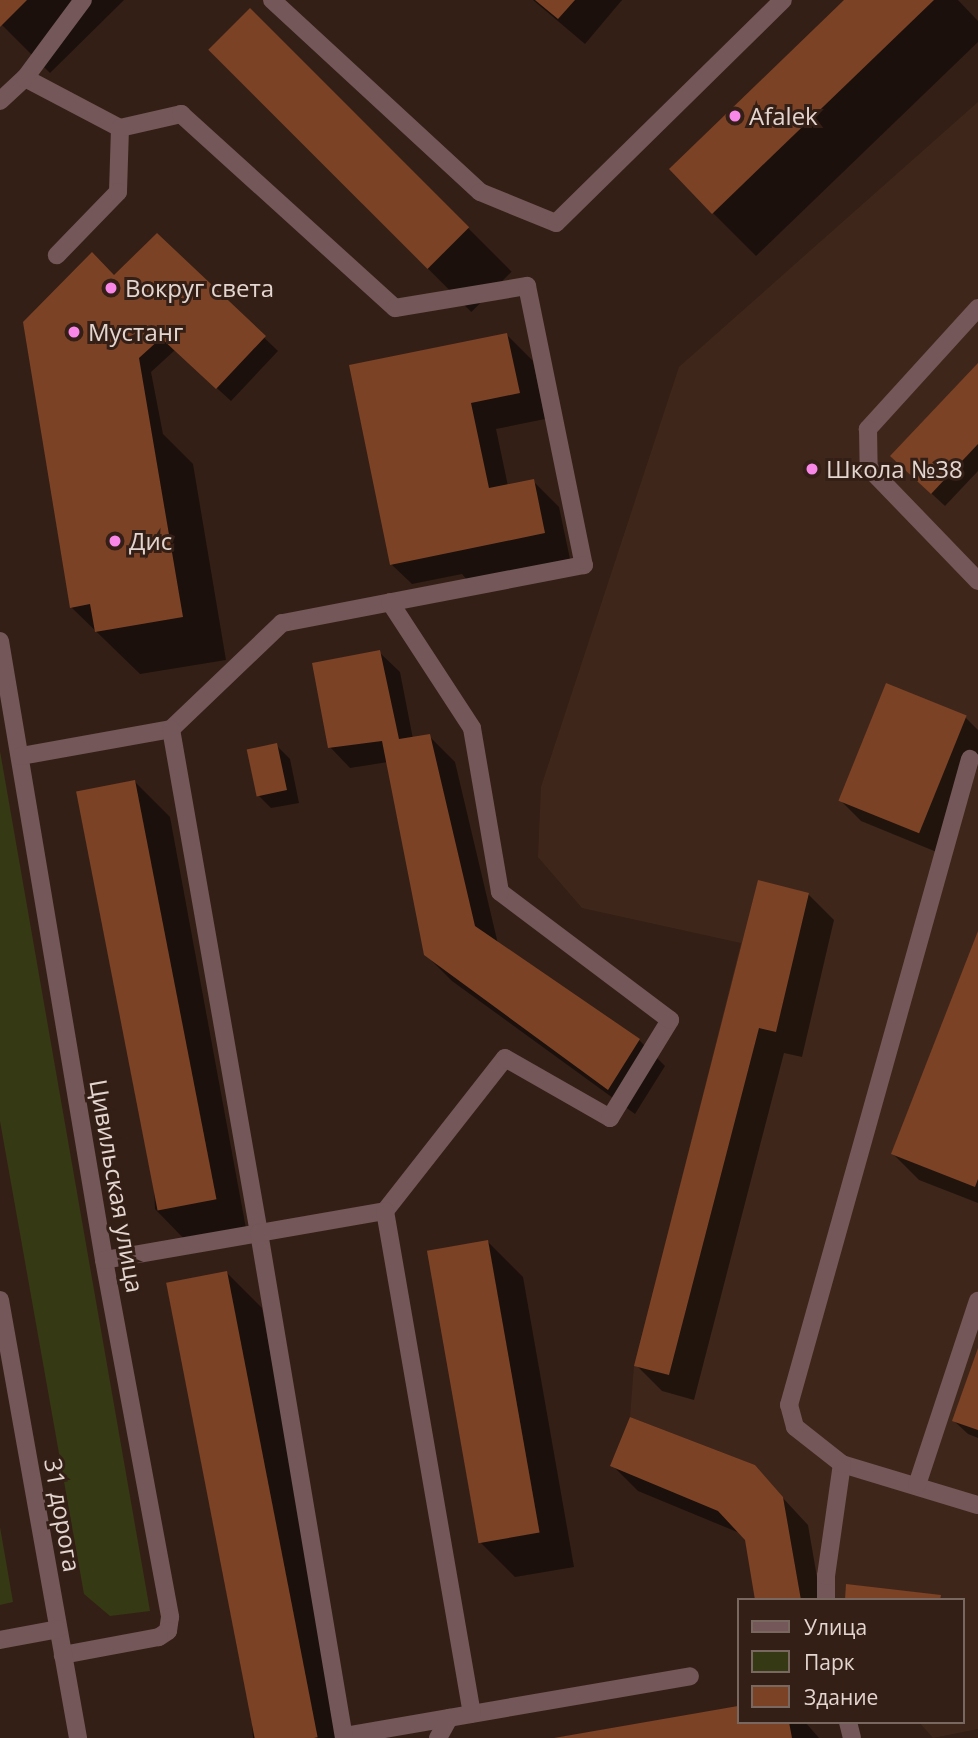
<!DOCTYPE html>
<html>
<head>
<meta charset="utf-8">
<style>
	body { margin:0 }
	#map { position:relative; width:978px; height:1738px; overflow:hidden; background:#331f16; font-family:"Open Sans",sans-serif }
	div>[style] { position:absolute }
	.built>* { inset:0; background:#3f261a }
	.green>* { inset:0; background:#363a14 }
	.shadow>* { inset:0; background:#0007; transform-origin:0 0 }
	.building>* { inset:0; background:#7b4226; transform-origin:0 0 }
	.minor>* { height:18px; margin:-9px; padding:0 9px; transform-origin:9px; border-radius:9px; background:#745758 }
	.dots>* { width:19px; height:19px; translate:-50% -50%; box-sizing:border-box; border:4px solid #331f16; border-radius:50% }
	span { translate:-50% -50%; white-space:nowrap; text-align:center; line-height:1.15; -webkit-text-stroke:6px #331f16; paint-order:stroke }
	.poi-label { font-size:24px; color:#e3d5cf }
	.left { translate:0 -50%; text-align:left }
	.street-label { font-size:24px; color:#e3d5cf }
	.legend { position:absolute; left:737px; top:1598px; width:228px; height:126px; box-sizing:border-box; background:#331f16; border:2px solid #796860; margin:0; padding:9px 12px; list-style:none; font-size:21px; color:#e3d5cf }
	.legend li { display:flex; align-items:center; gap:14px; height:35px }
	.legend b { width:35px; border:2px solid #796860 }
</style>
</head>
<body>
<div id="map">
	<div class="built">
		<div style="clip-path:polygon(978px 102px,978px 1729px,933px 1738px,919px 1722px,962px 1722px,962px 1600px,801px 1600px,783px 1497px,755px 1465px,630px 1417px,634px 1366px,741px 943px,582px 908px,538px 857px,541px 787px,679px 367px)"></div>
	</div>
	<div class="green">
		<div style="clip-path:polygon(0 751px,150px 1611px,110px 1616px,84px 1594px,0 1121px)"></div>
		<div style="clip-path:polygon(0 1527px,13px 1602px,0 1605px)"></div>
	</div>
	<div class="shadow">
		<div style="clip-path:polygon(0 0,124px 0,50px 73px,0 23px)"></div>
		<div style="clip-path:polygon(533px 0,622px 0,585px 44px)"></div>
		<div style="clip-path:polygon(847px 0,958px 0,978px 21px,978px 42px,756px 256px,713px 213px)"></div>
		<div style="left:250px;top:10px;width:370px;height:57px;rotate:45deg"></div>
		<div style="clip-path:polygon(157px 235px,278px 351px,231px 401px,175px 350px,151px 372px,163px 434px,193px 464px,226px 660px,140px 674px,71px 607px,114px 277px)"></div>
		<div style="clip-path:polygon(507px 335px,533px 361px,545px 419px,496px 429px,508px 486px,533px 481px,559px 507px,570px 559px,467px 580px,462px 574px,412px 584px,391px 564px,351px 367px)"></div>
		<div style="clip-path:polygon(978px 365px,978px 471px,945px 506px,906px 470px)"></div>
		<div style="clip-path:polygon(379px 652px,400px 672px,413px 739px,429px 736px,455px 762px,498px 944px,639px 1040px,665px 1066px,635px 1114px,452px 981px,425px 954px,388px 762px,350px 768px,330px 747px)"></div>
		<div style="clip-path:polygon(965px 717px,978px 730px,978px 755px,939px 853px,861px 821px,841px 801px)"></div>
		<div style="clip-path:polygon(276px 745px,290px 759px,299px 803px,271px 808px,258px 795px)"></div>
		<div style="clip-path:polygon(135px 782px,170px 817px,247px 1234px,190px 1245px,155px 1209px)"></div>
		<div style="clip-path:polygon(759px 882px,808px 894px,834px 920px,802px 1057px,784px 1053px,694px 1400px,662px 1391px,636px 1365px)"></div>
		<div style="clip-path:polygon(978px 936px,978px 1203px,919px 1180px,893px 1154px)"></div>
		<div style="clip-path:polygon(488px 1242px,523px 1277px,574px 1567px,515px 1577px,480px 1542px)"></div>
		<div style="clip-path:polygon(227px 1273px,262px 1308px,342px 1738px,253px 1738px)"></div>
		<div style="clip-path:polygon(978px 1352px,978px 1438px,968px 1434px,954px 1421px)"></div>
		<div style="clip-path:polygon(612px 1465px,754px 1467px,808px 1525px,821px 1600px,757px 1600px,746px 1540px,742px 1534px,638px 1491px)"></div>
		<div style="clip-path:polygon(738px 1708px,738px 1722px,805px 1722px,819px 1738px,556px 1738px)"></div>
	</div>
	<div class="building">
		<div style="clip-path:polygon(0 0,27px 0,0 27px)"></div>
		<div style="clip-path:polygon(535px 0,575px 0,558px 19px)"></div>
		<div style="clip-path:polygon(844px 0,934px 0,712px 214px,669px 169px)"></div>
		<div style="left:250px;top:8px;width:310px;height:59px;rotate:45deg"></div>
		<div style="clip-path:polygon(157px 233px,266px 336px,216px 389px,161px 338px,139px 358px,183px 617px,95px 632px,90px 604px,70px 608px,23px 322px,92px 252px,114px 275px)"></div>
		<div style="clip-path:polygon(507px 333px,520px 393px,471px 403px,489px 488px,534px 479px,545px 533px,390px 565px,349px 365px)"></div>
		<div style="clip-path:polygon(978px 363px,978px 444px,931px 494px,890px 456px)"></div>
		<div style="clip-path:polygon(380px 650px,399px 739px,430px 734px,475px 926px,640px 1039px,608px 1090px,424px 955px,382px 741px,328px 748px,312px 663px)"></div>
		<div style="left:886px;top:683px;width:87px;height:127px;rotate:22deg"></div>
		<div style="left:277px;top:743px;width:48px;height:31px;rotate:78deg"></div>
		<div style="left:135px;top:780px;width:427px;height:60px;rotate:79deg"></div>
		<div style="clip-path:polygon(758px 880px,809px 893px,776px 1032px,759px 1028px,669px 1375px,634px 1366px)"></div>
		<div style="clip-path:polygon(978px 931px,978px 1179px,975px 1187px,891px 1154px)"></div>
		<div style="left:488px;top:1240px;width:297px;height:62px;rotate:80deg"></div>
		<div style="left:227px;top:1271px;width:475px;height:62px;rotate:79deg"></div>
		<div style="clip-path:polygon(978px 1348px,978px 1430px,952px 1421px)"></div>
		<div style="clip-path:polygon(630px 1417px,755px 1465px,783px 1497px,801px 1600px,755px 1600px,745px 1540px,718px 1511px,610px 1466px)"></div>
		<div style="clip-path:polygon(846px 1584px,941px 1595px,940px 1600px,845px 1600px)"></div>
		<div style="clip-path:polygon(738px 1706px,738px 1722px,789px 1722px,792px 1738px,554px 1738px)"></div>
	</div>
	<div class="minor">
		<div style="left:272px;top:0;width:283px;rotate:42.7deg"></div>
		<div style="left:480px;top:192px;width:82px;rotate:22.2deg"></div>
		<div style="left:556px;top:223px;width:318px;rotate:-44.5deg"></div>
		<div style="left:25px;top:78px;width:107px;rotate:27.8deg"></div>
		<div style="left:120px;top:128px;width:64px;rotate:91.8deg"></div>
		<div style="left:118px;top:192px;width:88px;rotate:134.1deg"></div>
		<div style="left:0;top:101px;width:34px;rotate:-43deg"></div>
		<div style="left:25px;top:78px;width:97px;rotate:-53.4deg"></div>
		<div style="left:120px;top:128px;width:63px;rotate:-12.9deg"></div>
		<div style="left:181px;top:114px;width:289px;rotate:42.2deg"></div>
		<div style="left:395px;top:308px;width:134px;rotate:-9.5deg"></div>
		<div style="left:527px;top:286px;width:285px;rotate:78.5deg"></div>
		<div style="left:584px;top:565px;width:308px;rotate:169.1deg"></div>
		<div style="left:282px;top:623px;width:153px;rotate:136.3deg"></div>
		<div style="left:978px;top:308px;width:164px;rotate:132.3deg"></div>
		<div style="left:868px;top:429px;width:39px;rotate:89deg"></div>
		<div style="left:869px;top:468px;width:157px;rotate:46deg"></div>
		<div style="left:0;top:641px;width:628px;rotate:80.46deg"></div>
		<div style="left:104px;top:1260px;width:363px;rotate:79.5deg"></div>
		<div style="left:170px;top:1617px;width:14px;rotate:98deg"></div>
		<div style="left:168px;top:1631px;width:11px;rotate:146deg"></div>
		<div style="left:159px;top:1637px;width:98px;rotate:169.4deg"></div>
		<div style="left:21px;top:756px;width:152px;rotate:-10.2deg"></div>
		<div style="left:171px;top:729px;width:512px;rotate:80.1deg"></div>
		<div style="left:259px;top:1233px;width:157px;rotate:170.1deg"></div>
		<div style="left:385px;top:1211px;width:194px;rotate:-51.9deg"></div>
		<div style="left:505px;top:1058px;width:121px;rotate:29.7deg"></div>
		<div style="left:610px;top:1118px;width:115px;rotate:-58.5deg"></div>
		<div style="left:670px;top:1020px;width:213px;rotate:-143deg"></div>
		<div style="left:500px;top:892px;width:166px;rotate:-99.7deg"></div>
		<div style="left:472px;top:728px;width:150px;rotate:-123.1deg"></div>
		<div style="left:0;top:1300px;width:445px;rotate:79.9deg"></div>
		<div style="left:842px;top:1464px;width:142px;rotate:16.8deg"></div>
		<div style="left:917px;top:1485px;width:194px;rotate:-71.7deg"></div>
		<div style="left:826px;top:1600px;width:24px;rotate:-90deg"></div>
		<div style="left:826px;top:1576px;width:113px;rotate:-81.9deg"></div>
		<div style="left:842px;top:1464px;width:60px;rotate:-141.8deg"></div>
		<div style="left:795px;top:1427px;width:23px;rotate:-105deg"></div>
		<div style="left:789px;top:1405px;width:671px;rotate:-74.35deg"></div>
		<div style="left:0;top:1640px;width:59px;rotate:-10.7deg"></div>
		<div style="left:848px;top:1722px;width:16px;rotate:76deg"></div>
		<div style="left:344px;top:1736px;width:351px;rotate:-9.8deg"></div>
		<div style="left:344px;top:1738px;width:512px;rotate:-99.55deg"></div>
		<div style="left:259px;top:1233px;width:128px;rotate:-9.9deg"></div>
		<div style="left:385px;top:1211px;width:510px;rotate:80.19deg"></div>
		<div style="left:438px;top:1738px;width:23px;rotate:-61deg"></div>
	</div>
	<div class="dots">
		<div style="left:735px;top:116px;background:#f987e8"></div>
		<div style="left:111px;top:288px;background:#f987e8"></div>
		<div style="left:74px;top:332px;background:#f987e8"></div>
		<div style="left:812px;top:469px;background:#f987e8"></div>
		<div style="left:115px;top:541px;background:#f987e8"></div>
	</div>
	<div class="poi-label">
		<span class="left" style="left:749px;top:116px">Afalek</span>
		<span class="left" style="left:125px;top:288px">Вокруг света</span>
		<span class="left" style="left:88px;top:332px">Мустанг</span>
		<span class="left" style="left:826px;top:469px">Школа №38</span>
		<span class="left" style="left:129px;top:541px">Дис</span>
	</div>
	<div class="street-label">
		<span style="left:117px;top:1186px;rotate:80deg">Цивильская улица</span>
		<span style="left:63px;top:1515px;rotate:80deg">31 дорога</span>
	</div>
	<ul class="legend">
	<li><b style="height:9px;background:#745758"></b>Улица</li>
	<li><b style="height:19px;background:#363a14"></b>Парк</li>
	<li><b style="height:19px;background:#7b4226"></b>Здание</li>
	</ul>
</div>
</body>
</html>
